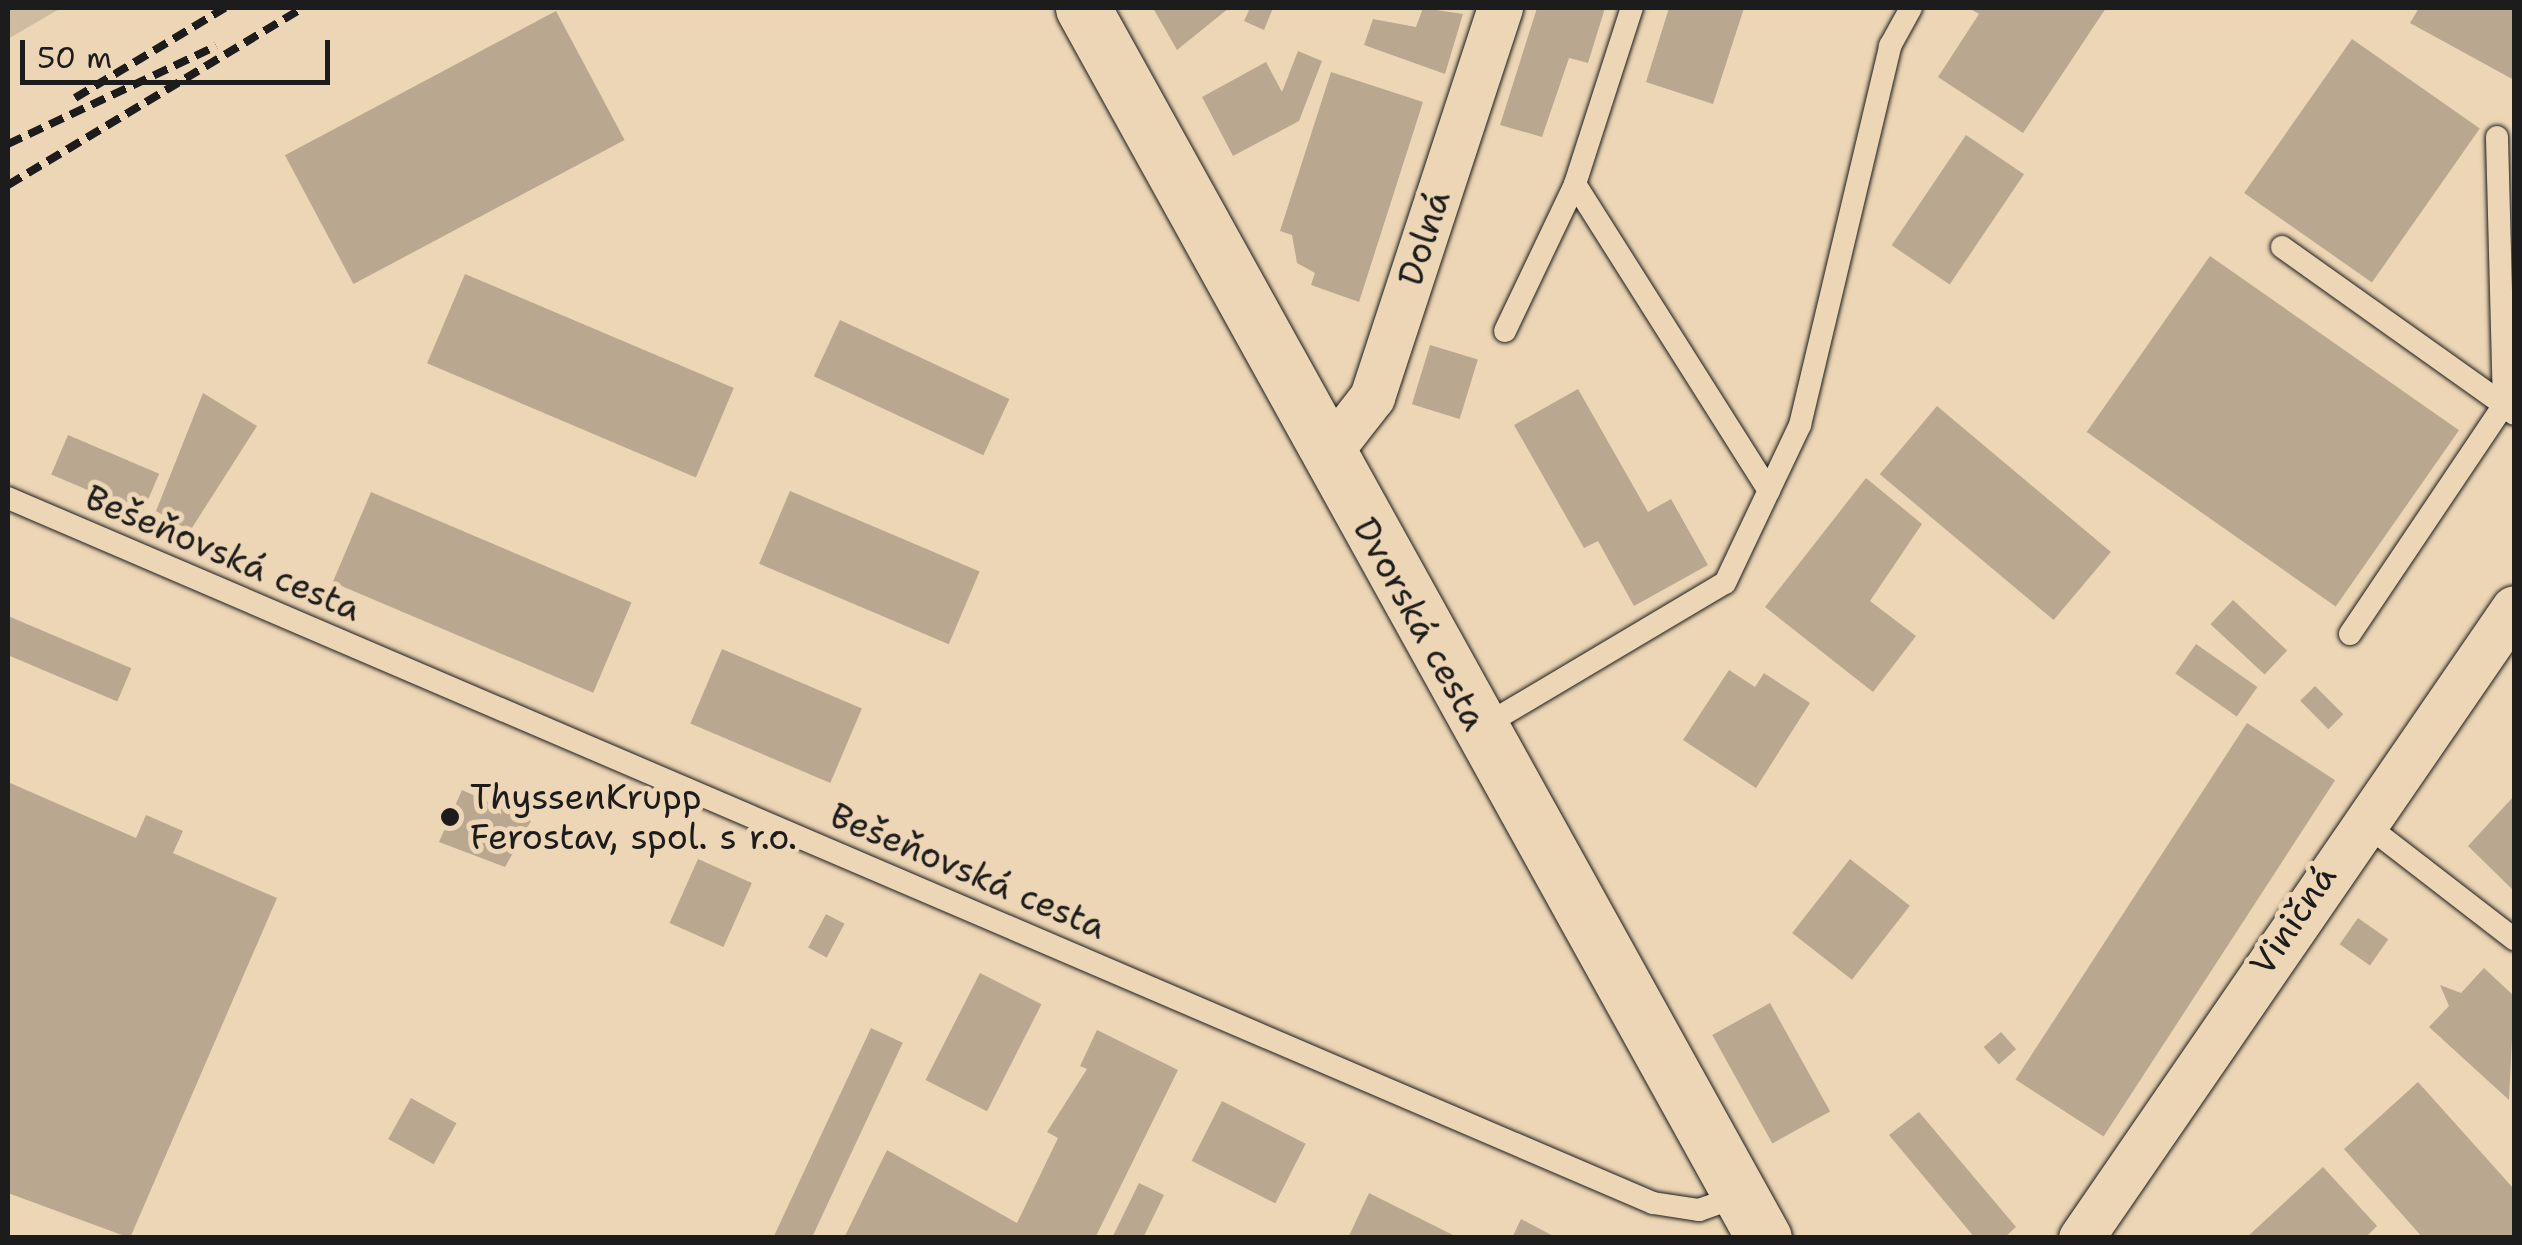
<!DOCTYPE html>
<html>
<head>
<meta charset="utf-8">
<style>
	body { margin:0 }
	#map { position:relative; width:2522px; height:1245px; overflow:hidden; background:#edd6b5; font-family:"Shantell Sans",sans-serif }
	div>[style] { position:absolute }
	.green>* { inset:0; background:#cfbb9f }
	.building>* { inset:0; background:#b9a88f; transform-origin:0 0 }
	.roads { filter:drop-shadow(0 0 2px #1c1c1c) drop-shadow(0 0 2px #1c1c1c) }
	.service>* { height:22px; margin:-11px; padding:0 11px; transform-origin:11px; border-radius:11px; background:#edd6b5 }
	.minor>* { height:45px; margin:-22.5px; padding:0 22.5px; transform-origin:22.5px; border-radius:22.5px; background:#edd6b5 }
	.tertiary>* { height:55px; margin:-27.5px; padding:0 27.5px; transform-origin:27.5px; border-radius:27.5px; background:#edd6b5 }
	.rail>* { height:8px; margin-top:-4px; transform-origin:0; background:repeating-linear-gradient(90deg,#1c1c1c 0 15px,transparent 0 23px) }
	.dots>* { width:28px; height:28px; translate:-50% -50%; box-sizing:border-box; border:5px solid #edd6b5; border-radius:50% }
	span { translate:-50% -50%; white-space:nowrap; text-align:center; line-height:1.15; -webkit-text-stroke:10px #edd6b5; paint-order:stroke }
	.street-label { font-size:35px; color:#1c1c1c }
	.poi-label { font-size:35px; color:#1c1c1c }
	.left { translate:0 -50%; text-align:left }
	.frame { position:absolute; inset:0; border:10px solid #1c1c1c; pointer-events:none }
	.scale { position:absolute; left:20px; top:40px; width:310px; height:45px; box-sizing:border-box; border:5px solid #1c1c1c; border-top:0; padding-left:12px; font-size:30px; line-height:35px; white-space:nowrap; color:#1c1c1c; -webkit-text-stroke:8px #edd6b5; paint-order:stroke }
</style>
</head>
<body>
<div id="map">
	<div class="green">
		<div style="clip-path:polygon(8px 8px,61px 8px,8px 39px)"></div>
	</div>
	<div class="building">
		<div style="clip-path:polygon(1153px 8px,1229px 8px,1177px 50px)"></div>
		<div style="clip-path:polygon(1250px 8px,1273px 8px,1264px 30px,1244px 21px)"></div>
		<div style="clip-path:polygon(1423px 8px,1463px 14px,1445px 74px,1364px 45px,1373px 19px,1416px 27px)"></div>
		<div style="clip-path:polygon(1537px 8px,1605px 8px,1588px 63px,1569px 58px,1542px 137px,1500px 125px)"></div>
		<div style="clip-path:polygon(1669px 8px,1744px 8px,1713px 104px,1646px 82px)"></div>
		<div style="clip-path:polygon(1969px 8px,2106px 8px,2023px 133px,1938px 77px,1979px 14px)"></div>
		<div style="clip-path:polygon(2419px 8px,2514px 8px,2514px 80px,2410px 23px)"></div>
		<div style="left:556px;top:11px;width:146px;height:307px;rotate:62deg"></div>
		<div style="left:2352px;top:39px;width:156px;height:188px;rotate:35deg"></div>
		<div style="clip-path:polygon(1298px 51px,1322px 61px,1299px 121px,1233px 156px,1202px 97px,1266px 62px,1282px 92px)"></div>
		<div style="clip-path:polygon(1331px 72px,1423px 102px,1359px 302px,1311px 285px,1315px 273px,1297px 263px,1292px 235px,1280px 231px)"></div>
		<div style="left:1966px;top:135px;width:70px;height:133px;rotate:34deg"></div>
		<div style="left:2210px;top:256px;width:304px;height:215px;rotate:35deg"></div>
		<div style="left:465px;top:274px;width:292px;height:97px;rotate:23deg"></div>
		<div style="left:840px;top:320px;width:187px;height:62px;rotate:25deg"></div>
		<div style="left:1430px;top:345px;width:50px;height:62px;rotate:17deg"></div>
		<div style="clip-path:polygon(1578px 389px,1648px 512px,1671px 499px,1708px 565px,1634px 606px,1598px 541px,1584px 548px,1514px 425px)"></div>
		<div style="clip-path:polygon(203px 393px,257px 426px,190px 531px,156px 511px)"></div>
		<div style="left:1937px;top:406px;width:227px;height:89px;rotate:40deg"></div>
		<div style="left:68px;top:435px;width:99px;height:43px;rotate:23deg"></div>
		<div style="clip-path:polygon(1866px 478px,1922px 524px,1870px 601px,1916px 636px,1873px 692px,1765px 607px)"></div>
		<div style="left:790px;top:491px;width:206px;height:79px;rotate:23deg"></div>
		<div style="left:371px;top:492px;width:283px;height:98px;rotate:23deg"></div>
		<div style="left:2233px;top:600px;width:74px;height:33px;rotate:43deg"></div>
		<div style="left:8px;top:616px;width:134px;height:36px;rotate:23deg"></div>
		<div style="left:2196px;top:644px;width:75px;height:36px;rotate:35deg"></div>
		<div style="left:722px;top:649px;width:152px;height:81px;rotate:23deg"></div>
		<div style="clip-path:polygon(1729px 670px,1755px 687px,1764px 673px,1810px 703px,1756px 788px,1683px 740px)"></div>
		<div style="left:2315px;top:686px;width:40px;height:21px;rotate:45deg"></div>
		<div style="left:2247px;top:723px;width:105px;height:425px;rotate:33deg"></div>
		<div style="clip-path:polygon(8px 782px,136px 838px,146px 815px,183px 831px,173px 853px,277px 898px,130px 1238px,8px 1193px)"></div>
		<div style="clip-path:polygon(462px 790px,531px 821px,505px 867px,439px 842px)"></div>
		<div style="clip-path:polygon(2514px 796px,2514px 891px,2468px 846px)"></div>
		<div style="left:698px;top:859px;width:59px;height:70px;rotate:24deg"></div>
		<div style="left:1850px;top:859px;width:76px;height:94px;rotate:38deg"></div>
		<div style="left:826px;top:914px;width:21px;height:38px;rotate:28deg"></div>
		<div style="left:2358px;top:918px;width:37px;height:32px;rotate:35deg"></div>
		<div style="clip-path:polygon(2484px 968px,2514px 996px,2509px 1100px,2429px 1027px,2449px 1006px,2440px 985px,2461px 993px)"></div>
		<div style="left:980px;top:973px;width:69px;height:120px;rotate:27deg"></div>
		<div style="left:1770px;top:1003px;width:124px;height:66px;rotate:61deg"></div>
		<div style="left:871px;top:1028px;width:35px;height:235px;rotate:25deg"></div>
		<div style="clip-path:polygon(1097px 1030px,1178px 1070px,1095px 1238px,844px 1238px,887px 1150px,1017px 1223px,1058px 1138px,1047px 1132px,1087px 1069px,1080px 1066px)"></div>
		<div style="left:2001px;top:1032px;width:23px;height:23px;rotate:49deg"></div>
		<div style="clip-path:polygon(2418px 1082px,2514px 1189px,2514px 1238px,2423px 1238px,2344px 1149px)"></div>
		<div style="left:411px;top:1098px;width:52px;height:47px;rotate:29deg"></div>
		<div style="left:1222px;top:1101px;width:94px;height:67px;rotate:27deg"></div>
		<div style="clip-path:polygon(1919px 1112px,2016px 1227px,2004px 1238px,1975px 1238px,1889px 1135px)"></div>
		<div style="clip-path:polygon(2323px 1167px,2377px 1226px,2365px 1238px,2246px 1238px)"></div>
		<div style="clip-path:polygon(1139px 1183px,1164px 1195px,1143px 1238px,1112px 1238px)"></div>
		<div style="clip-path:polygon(1369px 1193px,1459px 1238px,1348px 1238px)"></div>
		<div style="clip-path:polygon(1521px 1219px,1557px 1238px,1512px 1238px)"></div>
	</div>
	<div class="roads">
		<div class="service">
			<div style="left:1575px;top:184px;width:363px;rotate:57.7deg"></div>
			<div style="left:2282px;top:247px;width:272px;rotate:35.4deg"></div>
			<div style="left:2504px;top:405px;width:268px;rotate:-91.5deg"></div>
			<div style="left:1505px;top:331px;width:163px;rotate:-64.5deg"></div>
			<div style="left:1575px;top:184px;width:185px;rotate:-72.1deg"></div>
			<div style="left:8px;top:498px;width:1790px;rotate:23.2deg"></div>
			<div style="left:1653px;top:1203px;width:47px;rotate:8.7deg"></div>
			<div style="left:1699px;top:1210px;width:42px;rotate:-19.3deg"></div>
			<div style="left:2350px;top:634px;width:276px;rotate:-56.1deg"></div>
			<div style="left:2504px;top:405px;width:13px;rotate:42deg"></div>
			<div style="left:1482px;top:727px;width:282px;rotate:-30.7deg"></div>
			<div style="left:1725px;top:583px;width:175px;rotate:-64.6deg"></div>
			<div style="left:1800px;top:425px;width:390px;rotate:-76.6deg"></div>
			<div style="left:1890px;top:46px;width:43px;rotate:-61.1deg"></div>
			<div style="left:2360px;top:820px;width:195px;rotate:37.7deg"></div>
		</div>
		<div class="minor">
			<div style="left:1326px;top:456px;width:75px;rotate:-52.1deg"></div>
			<div style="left:1372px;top:397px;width:410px;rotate:-71.8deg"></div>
			<div style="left:2081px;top:1238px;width:764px;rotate:-55.5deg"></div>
		</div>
		<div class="tertiary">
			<div style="left:1083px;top:8px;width:1406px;rotate:61.03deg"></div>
		</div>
	</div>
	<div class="rail">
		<div style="left:75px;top:98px;width:175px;rotate:-31deg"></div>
		<div style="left:8px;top:144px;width:230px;rotate:-25.2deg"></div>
		<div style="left:8px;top:185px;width:343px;rotate:-31deg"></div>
	</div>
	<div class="dots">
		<div style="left:450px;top:817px;background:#1c1c1c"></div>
	</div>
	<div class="street-label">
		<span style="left:1424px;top:238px;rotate:-72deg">Dolná</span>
		<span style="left:223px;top:553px;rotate:23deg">Bešeňovská cesta</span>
		<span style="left:1420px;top:624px;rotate:61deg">Dvorská cesta</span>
		<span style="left:968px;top:871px;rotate:23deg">Bešeňovská cesta</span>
		<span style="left:2293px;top:920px;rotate:-56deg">Viničná</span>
	</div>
	<div class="poi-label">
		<span class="left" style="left:470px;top:817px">ThyssenKrupp<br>Ferostav, spol. s r.o.</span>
	</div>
	<div class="frame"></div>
	<div class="scale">50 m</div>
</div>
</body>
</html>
